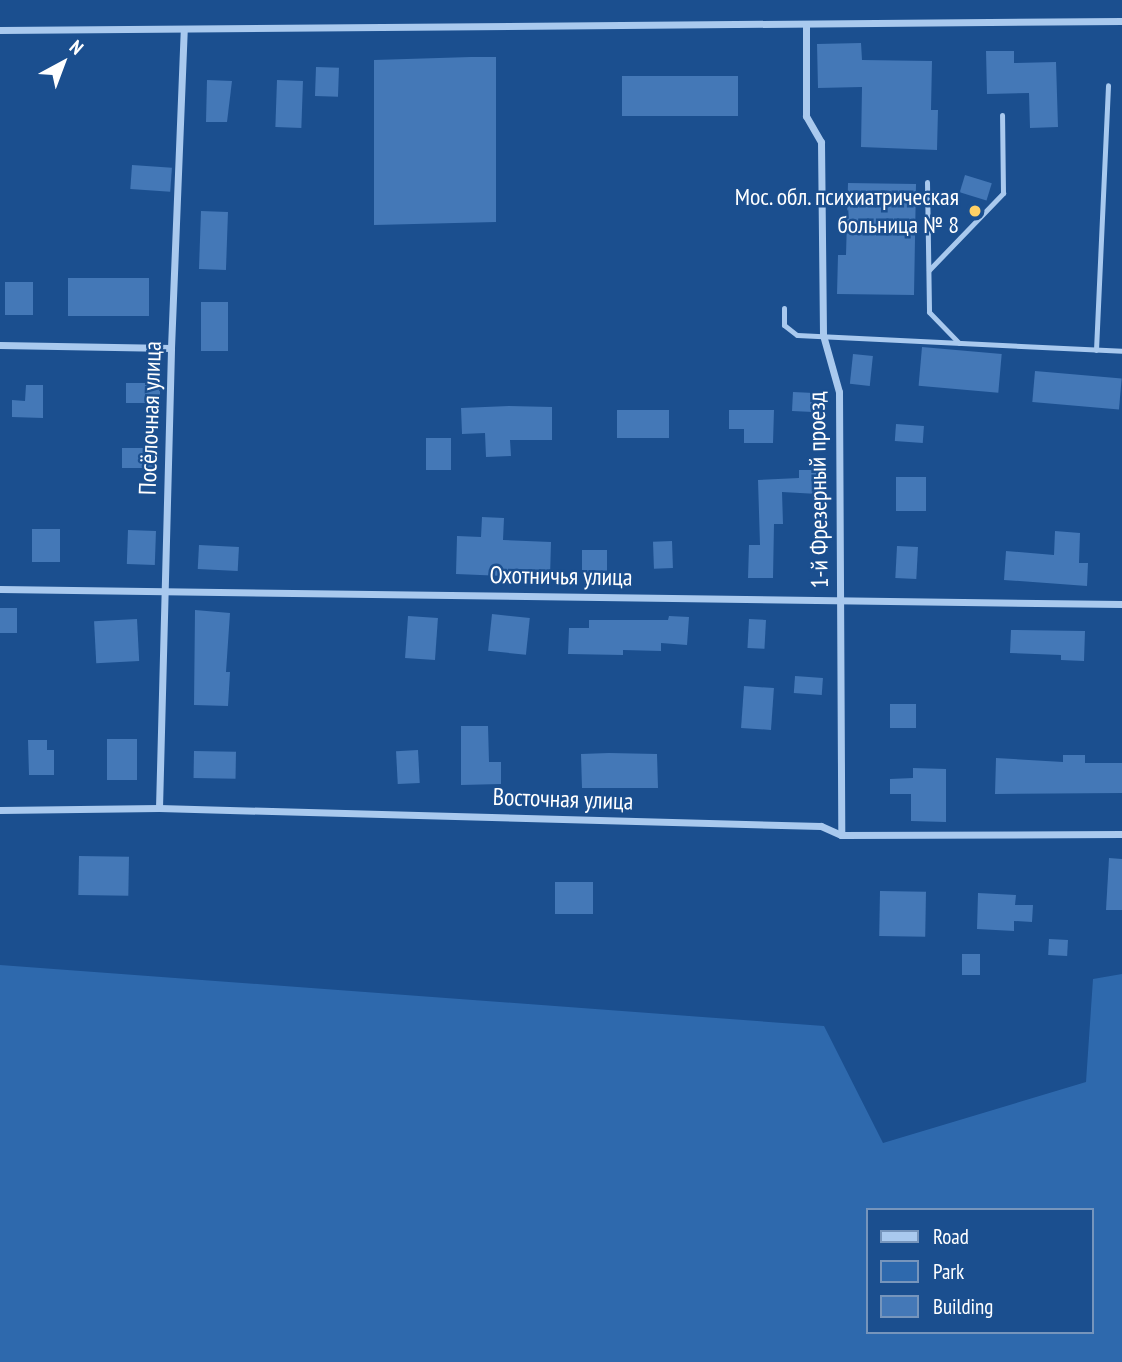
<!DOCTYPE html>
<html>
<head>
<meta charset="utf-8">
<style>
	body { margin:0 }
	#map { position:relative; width:1122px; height:1362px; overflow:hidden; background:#1b4f8f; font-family:"PT Sans Narrow",sans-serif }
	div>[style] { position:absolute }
	.green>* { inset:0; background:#2e69ad }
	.building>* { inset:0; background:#4478b7; transform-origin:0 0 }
	.lane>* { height:5px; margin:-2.5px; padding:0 2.5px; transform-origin:2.5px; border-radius:2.5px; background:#a9c9ee }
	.street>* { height:7px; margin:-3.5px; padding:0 3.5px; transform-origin:3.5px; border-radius:3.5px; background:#a9c9ee }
	.dots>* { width:19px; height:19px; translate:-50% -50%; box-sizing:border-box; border:4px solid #1b4f8f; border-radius:50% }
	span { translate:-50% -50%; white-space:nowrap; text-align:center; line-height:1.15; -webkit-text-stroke:5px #1b4f8f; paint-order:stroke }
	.poi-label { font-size:24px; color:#fff }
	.right { translate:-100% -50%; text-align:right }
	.street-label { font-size:24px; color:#fff }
	.legend { position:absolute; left:866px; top:1208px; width:228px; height:126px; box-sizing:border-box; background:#1b4f8f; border:2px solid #7695bc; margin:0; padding:9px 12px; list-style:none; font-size:21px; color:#fff }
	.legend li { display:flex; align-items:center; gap:14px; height:35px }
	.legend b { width:35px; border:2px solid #7695bc }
	.north { position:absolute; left:28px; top:28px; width:70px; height:70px; -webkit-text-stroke:5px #1b4f8f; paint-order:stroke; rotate:41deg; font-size:19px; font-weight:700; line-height:28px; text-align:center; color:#fff }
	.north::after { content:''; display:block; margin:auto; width:24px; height:32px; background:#fff; clip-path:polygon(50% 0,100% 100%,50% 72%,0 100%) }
</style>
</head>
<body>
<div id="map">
	<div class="green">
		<div style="clip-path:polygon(evenodd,0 965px,824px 1026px,883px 1143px,1086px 1082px,1093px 979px,1122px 974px,1122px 1362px,0 1362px,0 965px,868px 1210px,1092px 1210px,1092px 1332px,868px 1332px,868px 1210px)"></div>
	</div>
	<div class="building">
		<div style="clip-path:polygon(861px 43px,862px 60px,932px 61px,931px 110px,938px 110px,937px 150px,861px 147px,862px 87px,818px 88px,817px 44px)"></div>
		<div style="clip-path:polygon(986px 51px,1014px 51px,1014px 63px,1056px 62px,1058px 127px,1030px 128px,1029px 93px,987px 94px)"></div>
		<div style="clip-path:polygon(471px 57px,496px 57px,496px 222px,374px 225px,374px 60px)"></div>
		<div style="left:316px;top:67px;width:23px;height:29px;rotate:2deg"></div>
		<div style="left:622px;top:76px;width:116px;height:40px"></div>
		<div style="clip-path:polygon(207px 80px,232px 81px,227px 122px,206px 122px)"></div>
		<div style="left:277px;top:80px;width:26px;height:47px;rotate:2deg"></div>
		<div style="left:132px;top:165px;width:40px;height:24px;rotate:4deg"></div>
		<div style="left:965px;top:175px;width:28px;height:18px;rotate:17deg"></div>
		<div style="clip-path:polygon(848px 183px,916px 184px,914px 295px,837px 294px,838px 255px,846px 255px)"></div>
		<div style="left:201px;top:211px;width:27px;height:58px;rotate:2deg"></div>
		<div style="left:68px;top:278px;width:81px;height:38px"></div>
		<div style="left:5px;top:282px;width:28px;height:33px"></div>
		<div style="left:201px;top:302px;width:27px;height:49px"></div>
		<div style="left:922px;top:347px;width:80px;height:39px;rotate:5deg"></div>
		<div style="left:853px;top:354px;width:20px;height:30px;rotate:6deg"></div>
		<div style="left:1035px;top:371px;width:87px;height:31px;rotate:5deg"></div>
		<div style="left:126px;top:383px;width:34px;height:20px"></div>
		<div style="clip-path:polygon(26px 385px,43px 385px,43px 418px,12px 417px,12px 400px,25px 401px)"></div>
		<div style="left:793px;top:392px;width:21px;height:19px;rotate:3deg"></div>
		<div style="clip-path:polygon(509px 406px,552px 407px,552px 440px,510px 440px,511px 456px,486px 457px,485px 433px,462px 434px,461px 408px)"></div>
		<div style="left:617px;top:410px;width:52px;height:28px"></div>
		<div style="clip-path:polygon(729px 410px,774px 410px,773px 443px,744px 443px,744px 429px,729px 429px)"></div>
		<div style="left:896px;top:424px;width:28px;height:17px;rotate:4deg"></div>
		<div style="left:426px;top:438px;width:25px;height:32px"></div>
		<div style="left:122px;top:448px;width:35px;height:20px"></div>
		<div style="clip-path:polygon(799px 470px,819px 470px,818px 494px,782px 492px,783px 524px,774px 524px,773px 578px,748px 578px,749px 545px,760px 545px,758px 480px,799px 478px)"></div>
		<div style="left:896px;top:477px;width:30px;height:34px"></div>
		<div style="clip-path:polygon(482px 517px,504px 518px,503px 540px,551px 542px,550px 578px,456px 574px,457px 536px,481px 537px)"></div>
		<div style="left:32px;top:529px;width:28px;height:33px"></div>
		<div style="left:128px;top:530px;width:28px;height:34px;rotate:2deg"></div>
		<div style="clip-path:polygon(1055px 531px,1080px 533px,1079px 563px,1088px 563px,1087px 586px,1004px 580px,1006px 551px,1054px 555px)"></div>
		<div style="left:672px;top:541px;width:27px;height:19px;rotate:88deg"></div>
		<div style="left:199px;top:545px;width:40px;height:24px;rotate:3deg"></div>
		<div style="left:897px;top:546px;width:21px;height:32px;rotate:3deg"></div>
		<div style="left:582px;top:550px;width:25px;height:26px"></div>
		<div style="left:0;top:608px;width:17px;height:25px"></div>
		<div style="clip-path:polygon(195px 610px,230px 613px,226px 672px,230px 672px,228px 706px,194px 705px)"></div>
		<div style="left:492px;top:614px;width:38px;height:37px;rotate:6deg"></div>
		<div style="left:408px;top:616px;width:30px;height:42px;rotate:4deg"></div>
		<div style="clip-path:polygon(669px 616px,689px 617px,687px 645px,661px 643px,661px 651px,623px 650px,623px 655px,568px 654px,569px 628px,589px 628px,589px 620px,668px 620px)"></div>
		<div style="left:137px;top:619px;width:42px;height:43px;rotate:87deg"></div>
		<div style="left:749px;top:619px;width:17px;height:29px;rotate:3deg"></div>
		<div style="clip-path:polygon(1011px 630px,1085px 631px,1084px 661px,1061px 660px,1061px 655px,1010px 653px)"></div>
		<div style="left:795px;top:676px;width:28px;height:17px;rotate:4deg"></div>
		<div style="left:744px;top:686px;width:30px;height:42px;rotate:4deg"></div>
		<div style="left:916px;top:704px;width:24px;height:26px;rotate:90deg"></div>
		<div style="clip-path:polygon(461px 726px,488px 726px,489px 762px,501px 762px,501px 784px,461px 785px)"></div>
		<div style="left:107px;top:739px;width:30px;height:41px"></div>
		<div style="clip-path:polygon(28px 740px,47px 740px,47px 750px,54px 750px,54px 775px,29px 775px)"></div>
		<div style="left:418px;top:750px;width:33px;height:22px;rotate:87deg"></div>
		<div style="left:194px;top:751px;width:42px;height:27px;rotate:1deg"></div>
		<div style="clip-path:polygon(609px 753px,657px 754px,658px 788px,582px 788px,581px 754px)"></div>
		<div style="clip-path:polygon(1063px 755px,1085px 755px,1085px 763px,1122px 763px,1122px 793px,995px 794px,996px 758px,1063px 762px)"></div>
		<div style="clip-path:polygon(913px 768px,946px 769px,946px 822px,911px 821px,911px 794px,890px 794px,890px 779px,913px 778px)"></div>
		<div style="left:79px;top:856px;width:50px;height:39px;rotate:1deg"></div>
		<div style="clip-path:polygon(1109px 858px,1122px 859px,1122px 910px,1106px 910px)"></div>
		<div style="left:555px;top:882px;width:38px;height:32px"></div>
		<div style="left:880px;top:891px;width:46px;height:45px;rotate:1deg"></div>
		<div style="clip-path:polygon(978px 893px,1016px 895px,1015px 905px,1033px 905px,1032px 922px,1014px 921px,1014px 931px,977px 929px)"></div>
		<div style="left:1049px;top:939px;width:19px;height:16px;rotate:3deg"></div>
		<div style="left:962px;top:954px;width:18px;height:21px"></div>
	</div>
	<div class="lane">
		<div style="left:927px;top:182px;width:130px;rotate:89.1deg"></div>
		<div style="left:929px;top:312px;width:43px;rotate:45.9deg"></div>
		<div style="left:929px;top:270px;width:107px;rotate:-46.1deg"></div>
		<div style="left:1003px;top:193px;width:78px;rotate:-90.7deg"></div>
		<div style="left:784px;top:308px;width:17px;rotate:90deg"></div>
		<div style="left:784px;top:325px;width:16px;rotate:38deg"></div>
		<div style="left:797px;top:335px;width:325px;rotate:2.8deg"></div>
		<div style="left:1096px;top:350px;width:265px;rotate:-87.4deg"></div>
	</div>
	<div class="street">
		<div style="left:806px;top:25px;width:91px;rotate:90deg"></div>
		<div style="left:806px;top:116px;width:30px;rotate:60deg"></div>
		<div style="left:821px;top:142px;width:193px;rotate:89.4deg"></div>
		<div style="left:823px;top:335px;width:59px;rotate:74.3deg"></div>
		<div style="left:839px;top:392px;width:443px;rotate:89.7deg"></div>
		<div style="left:0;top:30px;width:1122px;rotate:-0.46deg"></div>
		<div style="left:0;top:345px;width:171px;rotate:1deg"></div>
		<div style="left:0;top:589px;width:1122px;rotate:0.77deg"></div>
		<div style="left:159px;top:808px;width:460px;rotate:-88.5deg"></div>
		<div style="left:171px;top:348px;width:319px;rotate:-87.7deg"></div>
		<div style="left:0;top:810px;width:159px;rotate:-0.7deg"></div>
		<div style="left:159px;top:808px;width:662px;rotate:1.56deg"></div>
		<div style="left:821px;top:826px;width:22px;rotate:24deg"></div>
		<div style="left:841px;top:835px;width:281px;rotate:-0.2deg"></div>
	</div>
	<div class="dots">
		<div style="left:975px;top:211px;background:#ffd166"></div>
	</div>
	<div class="poi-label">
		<span class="right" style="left:959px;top:211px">Мос. обл. психиатрическая<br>больница № 8</span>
	</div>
	<div class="street-label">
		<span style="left:150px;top:418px;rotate:-88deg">Посёлочная улица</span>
		<span style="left:818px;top:490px;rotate:-91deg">1-й Фрезерный проезд</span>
		<span style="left:561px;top:576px;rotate:1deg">Охотничья улица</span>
		<span style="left:563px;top:799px;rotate:2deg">Восточная улица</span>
	</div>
	<ul class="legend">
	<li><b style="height:9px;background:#a9c9ee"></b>Road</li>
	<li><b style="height:19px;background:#2e69ad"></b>Park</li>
	<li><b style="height:19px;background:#4478b7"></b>Building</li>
	</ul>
	<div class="north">N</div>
</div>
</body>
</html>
